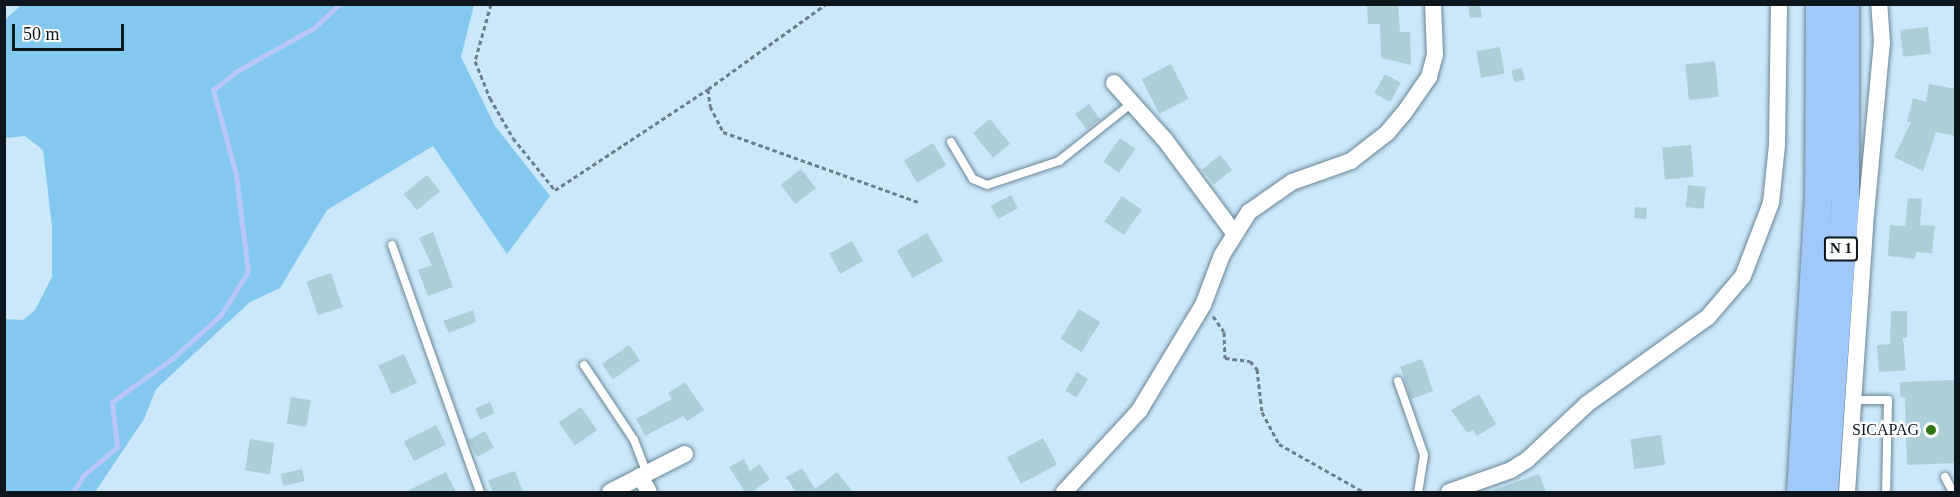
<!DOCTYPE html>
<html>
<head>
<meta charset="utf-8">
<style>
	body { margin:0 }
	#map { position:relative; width:1960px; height:497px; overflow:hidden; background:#cbe8fa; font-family:Georgia,serif }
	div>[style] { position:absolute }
	.green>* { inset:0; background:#83c8ef }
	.stream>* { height:4.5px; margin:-2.25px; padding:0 2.25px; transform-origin:2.25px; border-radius:2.25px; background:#b9c7f9 }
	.building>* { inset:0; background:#abced7; transform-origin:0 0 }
	.path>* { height:3px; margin-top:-1.5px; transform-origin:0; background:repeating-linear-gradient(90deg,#6b7e8a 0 4.5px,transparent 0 7.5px) }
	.roads { filter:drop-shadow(0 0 2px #6a8595) drop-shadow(0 0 2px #6a8595) }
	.service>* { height:8px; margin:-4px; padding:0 4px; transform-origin:4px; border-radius:4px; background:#fff }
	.minor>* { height:16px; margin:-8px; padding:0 8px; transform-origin:8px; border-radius:8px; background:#fff }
	.trunk>* { height:27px; margin:-13.5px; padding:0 13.5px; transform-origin:13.5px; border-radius:13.5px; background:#a0c8f8 }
	.dots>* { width:16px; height:16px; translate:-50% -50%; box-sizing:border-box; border:3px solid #fff; border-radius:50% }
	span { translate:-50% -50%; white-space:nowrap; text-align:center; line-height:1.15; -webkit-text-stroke:4.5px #fff; paint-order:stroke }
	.shield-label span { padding:2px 4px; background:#fff; border:2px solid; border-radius:4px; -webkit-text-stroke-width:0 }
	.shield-label { font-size:15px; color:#0c161c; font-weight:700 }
	.poi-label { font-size:16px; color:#0c161c }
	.right { translate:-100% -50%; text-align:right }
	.frame { position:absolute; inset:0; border:6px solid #0c161c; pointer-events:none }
	.scale { position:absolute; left:12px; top:24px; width:112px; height:27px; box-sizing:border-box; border:3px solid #0c161c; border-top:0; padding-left:8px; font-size:18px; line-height:21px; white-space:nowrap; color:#0c161c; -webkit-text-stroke:4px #fff; paint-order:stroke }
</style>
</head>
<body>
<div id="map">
	<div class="green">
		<div style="clip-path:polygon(21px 5px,474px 5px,461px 57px,495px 126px,550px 196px,507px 254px,433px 146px,327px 210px,280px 288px,250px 302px,156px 389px,144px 419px,95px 492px,5px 492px,5px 319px,23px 320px,35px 310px,52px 277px,52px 227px,43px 150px,25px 136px,5px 138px,5px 20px)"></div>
	</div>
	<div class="stream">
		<div style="left:73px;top:492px;width:20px;rotate:-57deg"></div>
		<div style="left:84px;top:475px;width:43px;rotate:-40.3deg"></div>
		<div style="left:117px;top:447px;width:45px;rotate:-96.3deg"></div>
		<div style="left:112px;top:402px;width:75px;rotate:-35.8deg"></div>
		<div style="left:173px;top:358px;width:63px;rotate:-41.8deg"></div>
		<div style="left:220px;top:316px;width:52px;rotate:-57.5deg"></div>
		<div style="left:248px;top:272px;width:98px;rotate:-97.1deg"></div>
		<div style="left:236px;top:175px;width:88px;rotate:-105.1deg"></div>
		<div style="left:213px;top:90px;width:31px;rotate:-38deg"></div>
		<div style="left:237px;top:71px;width:88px;rotate:-29.2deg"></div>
		<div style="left:314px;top:28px;width:35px;rotate:-43deg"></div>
	</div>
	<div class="building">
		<div style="clip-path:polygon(1367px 4px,1398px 4px,1400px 32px,1410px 32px,1411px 65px,1381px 58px,1380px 24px,1368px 24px)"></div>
		<div style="clip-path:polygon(1468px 4px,1480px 4px,1482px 17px,1470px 18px)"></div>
		<div style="left:1928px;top:27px;width:27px;height:28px;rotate:84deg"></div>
		<div style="left:1500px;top:47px;width:27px;height:24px;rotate:80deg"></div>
		<div style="left:1715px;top:61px;width:36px;height:30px;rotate:84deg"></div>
		<div style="left:1171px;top:64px;width:39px;height:33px;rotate:63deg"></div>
		<div style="left:1522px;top:68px;width:12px;height:11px;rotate:76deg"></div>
		<div style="left:1385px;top:74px;width:18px;height:22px;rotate:29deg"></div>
		<div style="clip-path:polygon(1929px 84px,1956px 89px,1956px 136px,1936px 132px,1923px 171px,1894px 157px,1911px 122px,1907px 122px,1913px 98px,1926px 102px)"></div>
		<div style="left:1089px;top:104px;width:19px;height:17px;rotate:54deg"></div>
		<div style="left:990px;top:119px;width:32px;height:22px;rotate:51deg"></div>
		<div style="left:1120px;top:138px;width:19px;height:29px;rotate:35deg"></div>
		<div style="left:933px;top:143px;width:26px;height:34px;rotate:59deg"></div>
		<div style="left:1691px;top:145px;width:32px;height:29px;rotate:85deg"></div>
		<div style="left:1220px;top:155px;width:19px;height:23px;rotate:51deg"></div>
		<div style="left:801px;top:169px;width:24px;height:26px;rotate:52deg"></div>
		<div style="left:427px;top:175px;width:21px;height:30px;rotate:51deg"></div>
		<div style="left:1688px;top:185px;width:18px;height:22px;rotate:6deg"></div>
		<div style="left:1011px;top:195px;width:15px;height:23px;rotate:62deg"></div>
		<div style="left:1122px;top:196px;width:24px;height:31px;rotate:35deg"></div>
		<div style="clip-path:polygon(1908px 198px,1922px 199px,1920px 225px,1935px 226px,1932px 253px,1916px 252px,1915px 259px,1888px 256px,1890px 225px,1905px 226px)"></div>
		<div style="left:1635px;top:207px;width:12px;height:11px;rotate:5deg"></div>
		<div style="clip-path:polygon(433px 232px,453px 287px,428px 296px,418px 270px,432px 265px,419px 238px)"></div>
		<div style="left:927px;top:233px;width:32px;height:35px;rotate:60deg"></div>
		<div style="left:852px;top:241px;width:23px;height:26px;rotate:61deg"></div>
		<div style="left:331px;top:273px;width:36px;height:26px;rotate:71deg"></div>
		<div style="left:1079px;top:309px;width:25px;height:35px;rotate:32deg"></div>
		<div style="clip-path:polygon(473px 310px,476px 322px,449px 333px,443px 321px)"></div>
		<div style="clip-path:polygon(1891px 311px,1907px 311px,1907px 338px,1903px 338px,1906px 370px,1879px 372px,1877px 345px,1890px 344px)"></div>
		<div style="left:629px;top:345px;width:19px;height:33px;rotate:55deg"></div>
		<div style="left:404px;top:354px;width:32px;height:28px;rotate:66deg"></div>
		<div style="left:1422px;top:359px;width:34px;height:23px;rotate:71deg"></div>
		<div style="left:1077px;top:372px;width:13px;height:22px;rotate:32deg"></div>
		<div style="clip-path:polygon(1956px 380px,1956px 463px,1907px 465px,1905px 398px,1900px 396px,1900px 382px)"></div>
		<div style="clip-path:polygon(685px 382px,704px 410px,687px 421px,683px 416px,645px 436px,636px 419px,672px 399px,668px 393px)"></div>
		<div style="clip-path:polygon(1479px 394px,1496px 424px,1477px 436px,1473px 430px,1467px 433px,1451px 410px)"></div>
		<div style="left:291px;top:397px;width:20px;height:27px;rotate:9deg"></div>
		<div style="left:490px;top:402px;width:12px;height:16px;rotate:66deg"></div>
		<div style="left:581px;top:407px;width:28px;height:27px;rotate:55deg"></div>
		<div style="left:436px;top:425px;width:22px;height:36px;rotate:63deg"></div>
		<div style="left:485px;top:431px;width:19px;height:19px;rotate:62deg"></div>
		<div style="left:1661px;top:435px;width:30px;height:31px;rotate:82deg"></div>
		<div style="left:1043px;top:438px;width:30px;height:41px;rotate:62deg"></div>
		<div style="left:250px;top:439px;width:25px;height:32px;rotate:9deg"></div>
		<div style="clip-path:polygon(744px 459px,750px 471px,759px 464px,770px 479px,752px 492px,745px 492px,729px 467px)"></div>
		<div style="clip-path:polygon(802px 468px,815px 489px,837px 472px,853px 492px,796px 492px,786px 477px)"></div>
		<div style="left:302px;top:469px;width:12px;height:22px;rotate:76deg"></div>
		<div style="clip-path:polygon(515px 471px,523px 492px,493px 492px,488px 480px)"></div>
		<div style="clip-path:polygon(446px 472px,456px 492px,405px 492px)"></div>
		<div style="clip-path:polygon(1539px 474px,1546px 492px,1491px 492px,1491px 491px)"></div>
	</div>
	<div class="path">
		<div style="left:491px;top:4px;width:59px;rotate:105.7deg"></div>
		<div style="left:475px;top:61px;width:40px;rotate:68deg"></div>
		<div style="left:490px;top:98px;width:46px;rotate:60.1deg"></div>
		<div style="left:513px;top:138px;width:67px;rotate:51.1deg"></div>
		<div style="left:555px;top:190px;width:183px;rotate:-33.4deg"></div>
		<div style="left:708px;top:89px;width:145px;rotate:-35.8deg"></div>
		<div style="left:708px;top:89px;width:17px;rotate:83deg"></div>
		<div style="left:710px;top:106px;width:29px;rotate:63deg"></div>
		<div style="left:723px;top:132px;width:210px;rotate:19.7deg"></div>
		<div style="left:1213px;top:316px;width:19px;rotate:55deg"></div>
		<div style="left:1224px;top:332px;width:26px;rotate:88deg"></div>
		<div style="left:1225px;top:358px;width:25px;rotate:7deg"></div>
		<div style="left:1250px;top:361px;width:11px;rotate:49deg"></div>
		<div style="left:1257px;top:369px;width:43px;rotate:83.4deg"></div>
		<div style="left:1262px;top:412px;width:36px;rotate:62deg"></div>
		<div style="left:1279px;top:444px;width:98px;rotate:29.5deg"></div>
	</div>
	<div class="roads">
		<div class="service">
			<div style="left:951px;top:142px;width:43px;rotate:59.3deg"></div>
			<div style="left:973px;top:179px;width:15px;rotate:23deg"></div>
			<div style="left:987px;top:185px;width:76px;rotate:-18.4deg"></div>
			<div style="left:1059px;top:161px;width:93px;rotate:-38.5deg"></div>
			<div style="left:392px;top:245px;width:262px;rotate:70.4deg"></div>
			<div style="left:584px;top:365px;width:90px;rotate:56.3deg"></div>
			<div style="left:634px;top:440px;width:36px;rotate:69deg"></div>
			<div style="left:1398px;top:381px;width:78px;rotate:70.6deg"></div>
			<div style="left:1424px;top:455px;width:37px;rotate:99deg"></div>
			<div style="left:1853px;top:400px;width:35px"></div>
			<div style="left:1888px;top:400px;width:92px;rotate:91.2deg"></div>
			<div style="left:1945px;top:477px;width:17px;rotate:62deg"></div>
		</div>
		<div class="minor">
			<div style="left:1114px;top:83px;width:76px;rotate:48.2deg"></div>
			<div style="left:1165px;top:140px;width:116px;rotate:53.4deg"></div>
			<div style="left:640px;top:476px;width:18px;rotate:61deg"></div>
			<div style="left:610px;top:492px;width:84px;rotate:-26.9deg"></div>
			<div style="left:1064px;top:492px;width:110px;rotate:-47.2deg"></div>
			<div style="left:1139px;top:411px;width:124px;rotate:-58.9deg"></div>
			<div style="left:1203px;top:305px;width:53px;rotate:-69.2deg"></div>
			<div style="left:1222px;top:255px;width:51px;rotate:-57.9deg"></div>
			<div style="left:1249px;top:212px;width:52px;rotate:-34.9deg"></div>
			<div style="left:1292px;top:182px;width:63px;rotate:-19.6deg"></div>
			<div style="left:1351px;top:161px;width:46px;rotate:-37.9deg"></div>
			<div style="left:1387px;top:133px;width:26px;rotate:-50deg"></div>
			<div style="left:1404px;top:113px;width:44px;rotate:-55.2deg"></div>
			<div style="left:1429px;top:77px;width:23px;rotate:-75deg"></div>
			<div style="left:1435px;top:55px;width:51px;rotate:-92.2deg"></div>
			<div style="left:1449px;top:492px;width:66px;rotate:-19.5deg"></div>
			<div style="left:1511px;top:470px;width:19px;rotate:-32deg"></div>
			<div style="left:1527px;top:460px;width:82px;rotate:-43deg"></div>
			<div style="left:1587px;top:404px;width:149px;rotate:-35.7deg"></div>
			<div style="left:1708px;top:317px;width:54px;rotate:-49.5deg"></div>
			<div style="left:1743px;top:276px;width:78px;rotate:-69deg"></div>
			<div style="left:1771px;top:203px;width:58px;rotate:-84.1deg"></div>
			<div style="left:1777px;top:145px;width:141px;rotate:-89.2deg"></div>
			<div style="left:1847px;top:492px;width:268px;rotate:-86.1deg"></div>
			<div style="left:1865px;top:225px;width:183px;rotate:-84.7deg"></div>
			<div style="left:1882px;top:43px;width:39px;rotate:-94deg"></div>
		</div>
		<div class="trunk">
			<div style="left:1800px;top:492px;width:294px;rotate:-86.5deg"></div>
			<div style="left:1818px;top:199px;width:195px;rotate:-89.7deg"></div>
			<div style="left:1824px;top:492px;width:293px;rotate:-85.9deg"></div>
			<div style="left:1845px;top:200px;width:196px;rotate:-90deg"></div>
		</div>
	</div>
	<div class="dots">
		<div style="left:1931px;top:430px;background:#327514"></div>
	</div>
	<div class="shield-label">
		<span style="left:1841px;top:249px">N 1</span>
	</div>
	<div class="poi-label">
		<span class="right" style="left:1919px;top:430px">SICAPAG</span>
	</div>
	<div class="frame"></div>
	<div class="scale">50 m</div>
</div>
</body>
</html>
